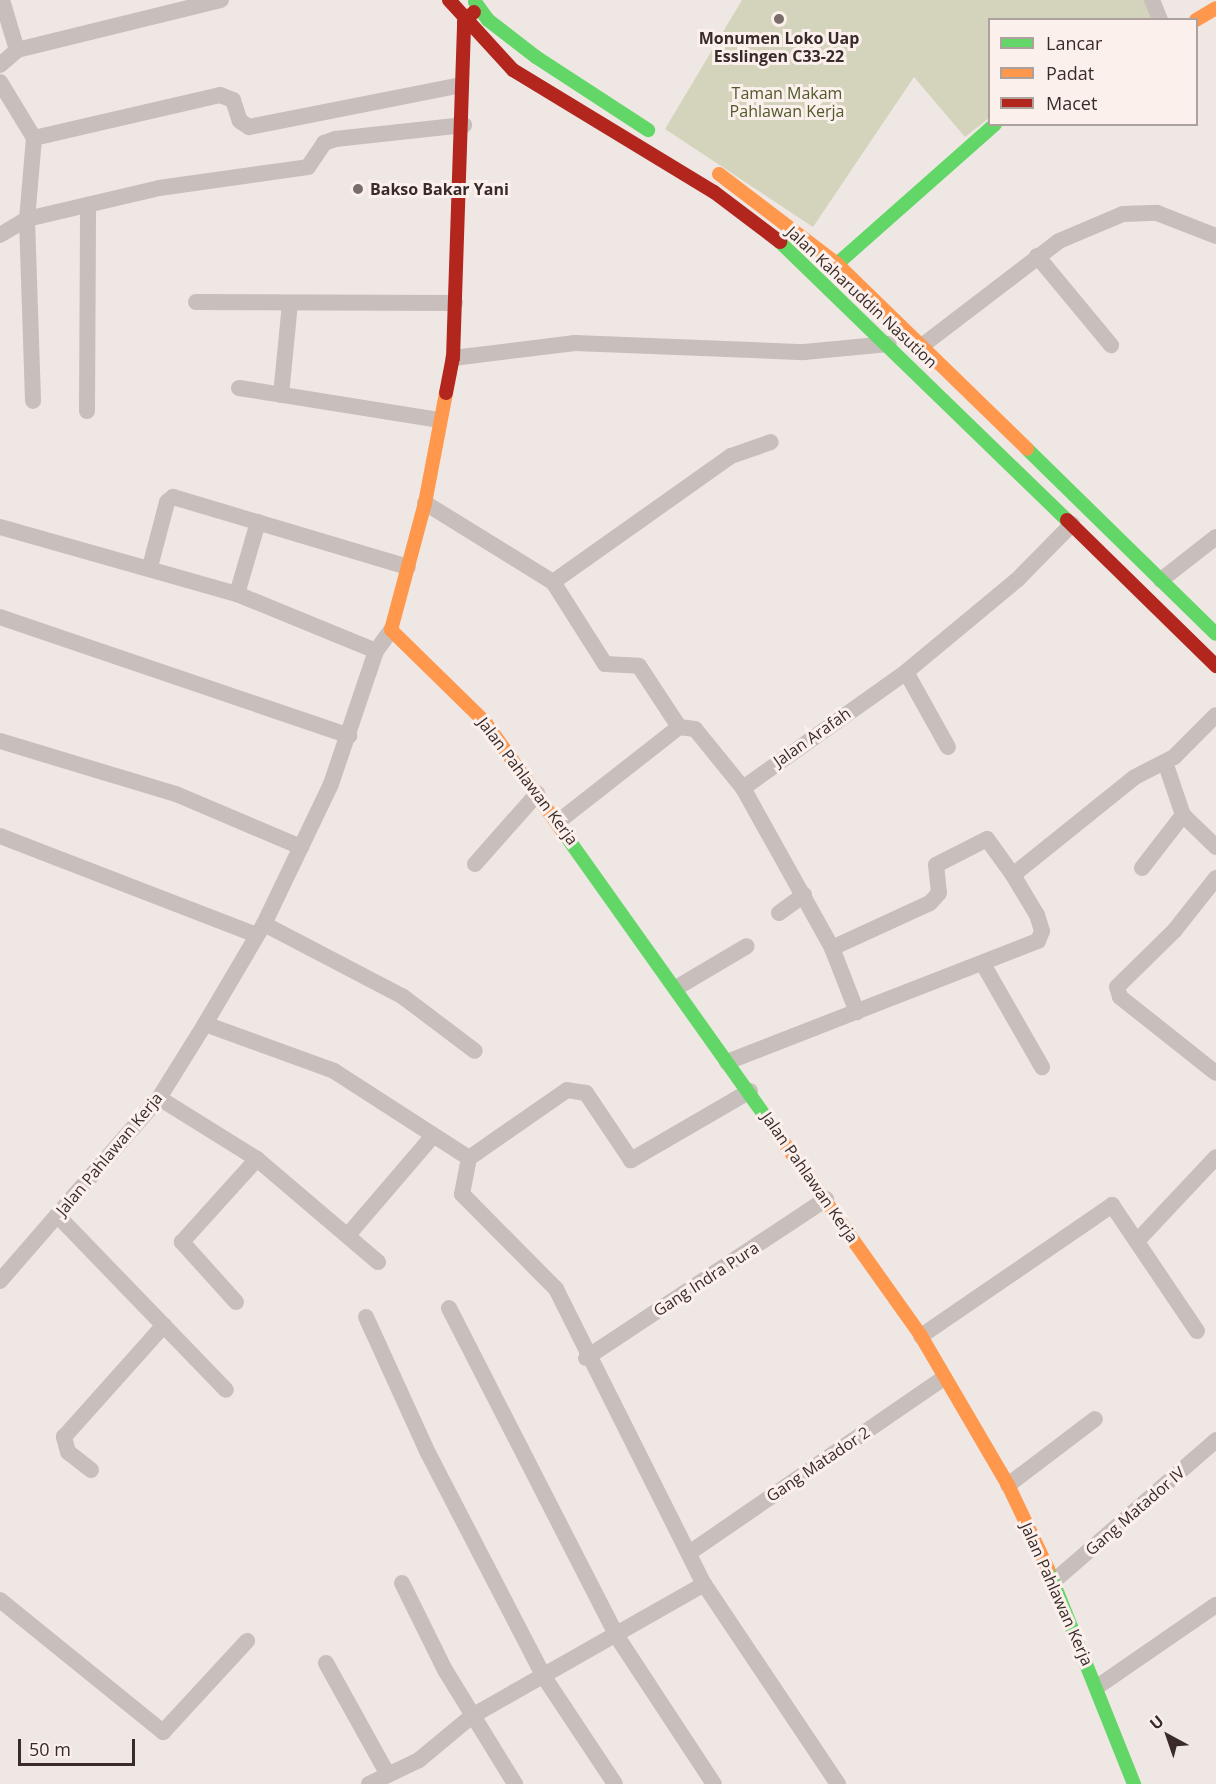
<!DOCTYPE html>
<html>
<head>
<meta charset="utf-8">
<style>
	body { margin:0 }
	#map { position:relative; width:1216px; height:1784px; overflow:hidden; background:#efe7e3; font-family:"Open Sans",sans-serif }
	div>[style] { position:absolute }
	.green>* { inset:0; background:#d4d4bc }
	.street>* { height:16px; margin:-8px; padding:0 8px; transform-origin:8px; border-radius:8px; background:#c8bfbc }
	.fast>* { height:14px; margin:-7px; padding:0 7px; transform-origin:7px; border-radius:7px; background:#63d668 }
	.slow>* { height:14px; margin:-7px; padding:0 7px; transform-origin:7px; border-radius:7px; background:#ff974d }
	.jam>* { height:14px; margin:-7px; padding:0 7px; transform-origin:7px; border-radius:7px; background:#b3261e }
	.dots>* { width:16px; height:16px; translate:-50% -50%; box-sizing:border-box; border:3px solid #fbf0eb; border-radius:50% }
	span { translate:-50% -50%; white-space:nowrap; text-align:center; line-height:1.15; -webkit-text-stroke:6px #fbf0eb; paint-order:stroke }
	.poi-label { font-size:16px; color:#392b29; font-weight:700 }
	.left { translate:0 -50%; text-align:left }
	.park-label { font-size:16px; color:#51592b }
	.street-label { font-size:16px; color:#392b29 }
	.legend { position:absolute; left:988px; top:18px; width:210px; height:108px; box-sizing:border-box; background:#fbf0eb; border:2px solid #ada19d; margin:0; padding:8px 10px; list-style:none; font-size:18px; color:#392b29 }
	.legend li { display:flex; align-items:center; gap:12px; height:30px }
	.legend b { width:30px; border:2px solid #ada19d }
	.north { position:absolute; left:1138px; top:1706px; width:60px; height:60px; -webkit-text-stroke:4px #fbf0eb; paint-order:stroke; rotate:320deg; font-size:16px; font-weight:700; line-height:24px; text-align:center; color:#392b29 }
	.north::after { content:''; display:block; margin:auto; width:21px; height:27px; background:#392b29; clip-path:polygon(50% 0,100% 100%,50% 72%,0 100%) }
	.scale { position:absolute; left:18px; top:1739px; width:117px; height:27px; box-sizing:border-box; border:3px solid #392b29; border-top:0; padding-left:8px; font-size:18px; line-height:21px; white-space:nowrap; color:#392b29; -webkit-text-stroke:4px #fbf0eb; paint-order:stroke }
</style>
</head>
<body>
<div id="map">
	<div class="green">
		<div style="clip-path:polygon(742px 0,1144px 0,1151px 19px,990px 20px,989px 118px,965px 137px,914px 77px,813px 227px,665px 129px)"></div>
	</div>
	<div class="street">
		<div style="left:2px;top:0;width:52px;rotate:73.3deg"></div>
		<div style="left:1152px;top:0;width:22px;rotate:68deg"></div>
		<div style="left:0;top:65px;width:23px;rotate:-41deg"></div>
		<div style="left:17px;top:50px;width:210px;rotate:-13.8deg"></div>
		<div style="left:0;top:82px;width:66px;rotate:58.7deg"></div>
		<div style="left:34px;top:138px;width:81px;rotate:94.9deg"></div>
		<div style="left:27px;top:219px;width:182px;rotate:88.1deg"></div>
		<div style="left:34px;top:138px;width:191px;rotate:-13deg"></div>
		<div style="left:220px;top:95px;width:14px;rotate:21deg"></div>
		<div style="left:233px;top:100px;width:22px;rotate:72deg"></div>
		<div style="left:240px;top:121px;width:11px;rotate:34deg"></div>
		<div style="left:249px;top:127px;width:216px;rotate:-11.2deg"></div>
		<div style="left:0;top:235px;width:31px;rotate:-31deg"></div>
		<div style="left:27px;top:219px;width:136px;rotate:-13.2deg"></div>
		<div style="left:159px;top:188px;width:150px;rotate:-8deg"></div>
		<div style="left:308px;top:167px;width:29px;rotate:-56deg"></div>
		<div style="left:324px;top:143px;width:12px;rotate:-20deg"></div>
		<div style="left:335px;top:139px;width:130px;rotate:-6.2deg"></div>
		<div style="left:1037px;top:256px;width:116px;rotate:50.3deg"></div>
		<div style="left:196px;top:302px;width:259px;rotate:0.2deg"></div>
		<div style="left:923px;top:345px;width:171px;rotate:-37.4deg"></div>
		<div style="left:1059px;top:241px;width:69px;rotate:-22.9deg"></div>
		<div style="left:1123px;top:214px;width:34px;rotate:-2deg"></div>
		<div style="left:1157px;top:213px;width:63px;rotate:21.3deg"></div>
		<div style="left:453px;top:358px;width:123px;rotate:-7deg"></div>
		<div style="left:575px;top:343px;width:229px;rotate:2.3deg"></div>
		<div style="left:804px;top:352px;width:85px;rotate:-5.4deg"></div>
		<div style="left:239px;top:388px;width:202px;rotate:9.1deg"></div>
		<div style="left:281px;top:395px;width:91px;rotate:-84.4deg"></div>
		<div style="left:87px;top:411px;width:204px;rotate:-89.7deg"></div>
		<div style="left:425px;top:503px;width:150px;rotate:31.7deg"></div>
		<div style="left:553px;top:582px;width:218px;rotate:-35.3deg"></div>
		<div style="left:731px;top:456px;width:42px;rotate:-19.3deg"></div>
		<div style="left:0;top:527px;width:246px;rotate:15.8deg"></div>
		<div style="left:237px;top:594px;width:150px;rotate:22.3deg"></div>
		<div style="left:150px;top:567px;width:67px;rotate:-75.3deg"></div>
		<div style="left:167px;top:502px;width:8px;rotate:-40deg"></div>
		<div style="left:173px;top:497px;width:245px;rotate:16.6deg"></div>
		<div style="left:1161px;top:580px;width:70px;rotate:-38deg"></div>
		<div style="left:553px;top:582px;width:97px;rotate:57.6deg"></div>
		<div style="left:605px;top:664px;width:34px;rotate:3deg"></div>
		<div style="left:639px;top:666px;width:73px;rotate:56.7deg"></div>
		<div style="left:679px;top:727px;width:152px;rotate:141.9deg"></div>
		<div style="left:237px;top:594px;width:75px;rotate:-73.7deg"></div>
		<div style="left:0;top:617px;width:369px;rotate:18.8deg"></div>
		<div style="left:906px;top:672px;width:86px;rotate:60.8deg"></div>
		<div style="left:679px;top:727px;width:16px;rotate:7deg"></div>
		<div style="left:695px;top:729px;width:76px;rotate:50.9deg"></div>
		<div style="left:743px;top:788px;width:183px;rotate:60.9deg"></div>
		<div style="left:832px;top:948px;width:69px;rotate:68.7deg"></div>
		<div style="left:0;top:741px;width:184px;rotate:16.8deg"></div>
		<div style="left:176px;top:794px;width:136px;rotate:23deg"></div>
		<div style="left:743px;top:788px;width:200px;rotate:-35.4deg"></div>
		<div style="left:906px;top:672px;width:146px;rotate:-39.7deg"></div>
		<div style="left:1018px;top:579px;width:77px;rotate:-45.5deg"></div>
		<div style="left:1183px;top:815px;width:46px;rotate:44.1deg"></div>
		<div style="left:0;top:836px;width:275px;rotate:21.1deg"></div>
		<div style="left:475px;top:864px;width:94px;rotate:-48.5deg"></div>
		<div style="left:1142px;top:868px;width:67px;rotate:-52.3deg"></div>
		<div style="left:1183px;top:815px;width:56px;rotate:-108.8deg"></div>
		<div style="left:1216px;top:878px;width:66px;rotate:128.3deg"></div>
		<div style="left:1175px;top:930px;width:81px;rotate:135.5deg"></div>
		<div style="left:1117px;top:987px;width:10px;rotate:73deg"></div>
		<div style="left:1120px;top:997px;width:122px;rotate:38.4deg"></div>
		<div style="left:779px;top:913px;width:31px;rotate:-36deg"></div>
		<div style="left:264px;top:924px;width:156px;rotate:27.6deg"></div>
		<div style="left:402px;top:996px;width:91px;rotate:37deg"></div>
		<div style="left:832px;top:948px;width:108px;rotate:-24.7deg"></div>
		<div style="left:930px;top:903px;width:13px;rotate:-48deg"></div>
		<div style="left:939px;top:893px;width:28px;rotate:-96deg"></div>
		<div style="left:936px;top:865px;width:57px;rotate:-27deg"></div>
		<div style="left:987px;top:839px;width:44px;rotate:54.2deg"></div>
		<div style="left:983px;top:964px;width:119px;rotate:60.2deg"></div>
		<div style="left:676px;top:988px;width:82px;rotate:-30.6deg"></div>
		<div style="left:205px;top:1024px;width:137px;rotate:20deg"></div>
		<div style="left:334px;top:1071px;width:161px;rotate:32.8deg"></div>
		<div style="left:727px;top:1062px;width:334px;rotate:-21.3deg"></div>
		<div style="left:1038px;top:941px;width:11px;rotate:-68deg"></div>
		<div style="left:1042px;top:931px;width:17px;rotate:-107deg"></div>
		<div style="left:1037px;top:915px;width:47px;rotate:-121deg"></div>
		<div style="left:1013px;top:875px;width:156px;rotate:-38.8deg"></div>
		<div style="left:1135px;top:777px;width:44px;rotate:-27.1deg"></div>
		<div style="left:1174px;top:757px;width:59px;rotate:-45deg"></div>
		<div style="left:750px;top:1091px;width:138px;rotate:149.9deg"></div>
		<div style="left:631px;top:1160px;width:81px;rotate:-123.9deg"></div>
		<div style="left:586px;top:1093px;width:19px;rotate:-171deg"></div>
		<div style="left:567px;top:1090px;width:119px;rotate:145.2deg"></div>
		<div style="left:469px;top:1158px;width:37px;rotate:101deg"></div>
		<div style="left:462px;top:1194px;width:134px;rotate:45.3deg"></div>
		<div style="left:556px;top:1289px;width:330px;rotate:63.4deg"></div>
		<div style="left:704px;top:1584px;width:241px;rotate:56.2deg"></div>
		<div style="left:159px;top:1098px;width:115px;rotate:31.9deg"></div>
		<div style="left:257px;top:1159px;width:159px;rotate:40.4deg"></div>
		<div style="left:57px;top:1215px;width:243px;rotate:46deg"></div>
		<div style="left:348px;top:1235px;width:128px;rotate:-49.4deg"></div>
		<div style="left:1139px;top:1239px;width:112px;rotate:-46.8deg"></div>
		<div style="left:0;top:1281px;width:242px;rotate:-49deg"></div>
		<div style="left:159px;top:1098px;width:87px;rotate:-58.1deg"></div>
		<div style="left:205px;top:1024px;width:116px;rotate:-59.5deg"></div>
		<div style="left:264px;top:924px;width:155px;rotate:-64.4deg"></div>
		<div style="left:331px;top:784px;width:140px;rotate:-71.3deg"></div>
		<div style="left:376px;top:651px;width:26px;rotate:-54deg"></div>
		<div style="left:236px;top:1302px;width:81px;rotate:-132deg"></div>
		<div style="left:182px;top:1242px;width:112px;rotate:-47.9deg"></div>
		<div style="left:449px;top:1308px;width:367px;rotate:62.9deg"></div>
		<div style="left:616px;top:1635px;width:178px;rotate:56.7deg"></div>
		<div style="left:366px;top:1317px;width:149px;rotate:65.5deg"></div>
		<div style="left:428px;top:1453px;width:252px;rotate:62.6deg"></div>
		<div style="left:544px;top:1677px;width:128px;rotate:56.4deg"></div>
		<div style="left:921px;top:1336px;width:232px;rotate:-34.4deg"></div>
		<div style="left:1112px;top:1205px;width:152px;rotate:56deg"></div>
		<div style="left:586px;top:1358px;width:288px;rotate:-33.5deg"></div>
		<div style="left:91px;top:1470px;width:29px;rotate:-142deg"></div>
		<div style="left:68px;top:1452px;width:16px;rotate:-105deg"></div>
		<div style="left:64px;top:1437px;width:150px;rotate:-48.2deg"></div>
		<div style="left:1008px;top:1485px;width:109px;rotate:-37.2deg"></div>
		<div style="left:692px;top:1551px;width:306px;rotate:-34.5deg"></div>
		<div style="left:1054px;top:1581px;width:215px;rotate:-41deg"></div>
		<div style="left:402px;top:1583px;width:97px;rotate:63.7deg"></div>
		<div style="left:445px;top:1670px;width:134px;rotate:58.4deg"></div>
		<div style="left:0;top:1600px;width:210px;rotate:39deg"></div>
		<div style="left:163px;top:1732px;width:124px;rotate:-47.3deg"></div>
		<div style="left:326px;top:1663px;width:128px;rotate:61deg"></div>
		<div style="left:1097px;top:1687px;width:145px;rotate:-34.6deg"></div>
		<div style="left:369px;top:1784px;width:55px;rotate:-25.6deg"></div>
		<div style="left:419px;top:1760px;width:69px;rotate:-39.7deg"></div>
		<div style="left:472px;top:1716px;width:267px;rotate:-29.6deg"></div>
	</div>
	<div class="fast">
		<div style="left:475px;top:2px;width:22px;rotate:54deg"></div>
		<div style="left:488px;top:20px;width:61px;rotate:37.6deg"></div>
		<div style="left:536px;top:57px;width:134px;rotate:33.1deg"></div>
		<div style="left:780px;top:242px;width:400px;rotate:44.1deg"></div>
		<div style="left:837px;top:264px;width:211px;rotate:-41.5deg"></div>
		<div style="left:1027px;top:449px;width:264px;rotate:44.4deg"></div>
		<div style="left:566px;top:836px;width:364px;rotate:54.6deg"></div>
		<div style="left:1048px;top:1569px;width:232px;rotate:68.2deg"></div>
	</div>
	<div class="slow">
		<div style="left:1196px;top:20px;width:23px;rotate:-31deg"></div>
		<div style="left:719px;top:174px;width:148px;rotate:37.3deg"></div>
		<div style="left:837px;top:264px;width:265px;rotate:44.2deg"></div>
		<div style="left:446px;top:393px;width:112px;rotate:100.8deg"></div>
		<div style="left:425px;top:503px;width:131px;rotate:105deg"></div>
		<div style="left:391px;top:630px;width:132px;rotate:44.4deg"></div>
		<div style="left:485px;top:722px;width:140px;rotate:54.6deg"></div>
		<div style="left:777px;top:1133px;width:249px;rotate:54.6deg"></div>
		<div style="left:921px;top:1336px;width:173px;rotate:59.7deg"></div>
		<div style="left:1008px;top:1485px;width:93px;rotate:64.5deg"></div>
	</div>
	<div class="jam">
		<div style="left:449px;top:0;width:95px;rotate:47.6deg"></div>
		<div style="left:513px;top:70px;width:235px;rotate:31.3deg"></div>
		<div style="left:714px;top:192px;width:83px;rotate:37.1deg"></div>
		<div style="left:446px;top:393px;width:36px;rotate:-79deg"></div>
		<div style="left:453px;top:358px;width:336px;rotate:-88.1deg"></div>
		<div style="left:464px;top:22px;width:14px;rotate:-45deg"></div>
		<div style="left:1067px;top:520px;width:209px;rotate:44.4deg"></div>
	</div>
	<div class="dots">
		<div style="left:779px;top:19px;background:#796d6a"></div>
		<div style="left:358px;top:189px;background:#796d6a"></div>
	</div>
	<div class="poi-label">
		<span style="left:779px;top:47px">Monumen Loko Uap<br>Esslingen C33-22</span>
		<span class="left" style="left:370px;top:189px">Bakso Bakar Yani</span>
	</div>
	<div class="park-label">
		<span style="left:787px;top:102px">Taman Makam<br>Pahlawan Kerja</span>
	</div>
	<div class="street-label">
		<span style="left:862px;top:297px;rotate:43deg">Jalan Kaharuddin Nasution</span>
		<span style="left:812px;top:737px;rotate:-35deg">Jalan Arafah</span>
		<span style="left:528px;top:781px;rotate:53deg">Jalan Pahlawan Kerja</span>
		<span style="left:109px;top:1154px;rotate:-50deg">Jalan Pahlawan Kerja</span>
		<span style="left:810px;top:1177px;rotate:55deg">Jalan Pahlawan Kerja</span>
		<span style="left:706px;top:1279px;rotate:-33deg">Gang Indra Pura</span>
		<span style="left:818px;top:1464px;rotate:-34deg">Gang Matador 2</span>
		<span style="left:1135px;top:1511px;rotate:-41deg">Gang Matador IV</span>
		<span style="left:1057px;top:1594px;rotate:66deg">Jalan Pahlawan Kerja</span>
	</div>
	<ul class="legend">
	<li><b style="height:8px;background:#63d668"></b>Lancar</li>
	<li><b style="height:8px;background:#ff974d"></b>Padat</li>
	<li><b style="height:8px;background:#b3261e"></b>Macet</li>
	</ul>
	<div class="north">U</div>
	<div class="scale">50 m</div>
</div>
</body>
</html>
